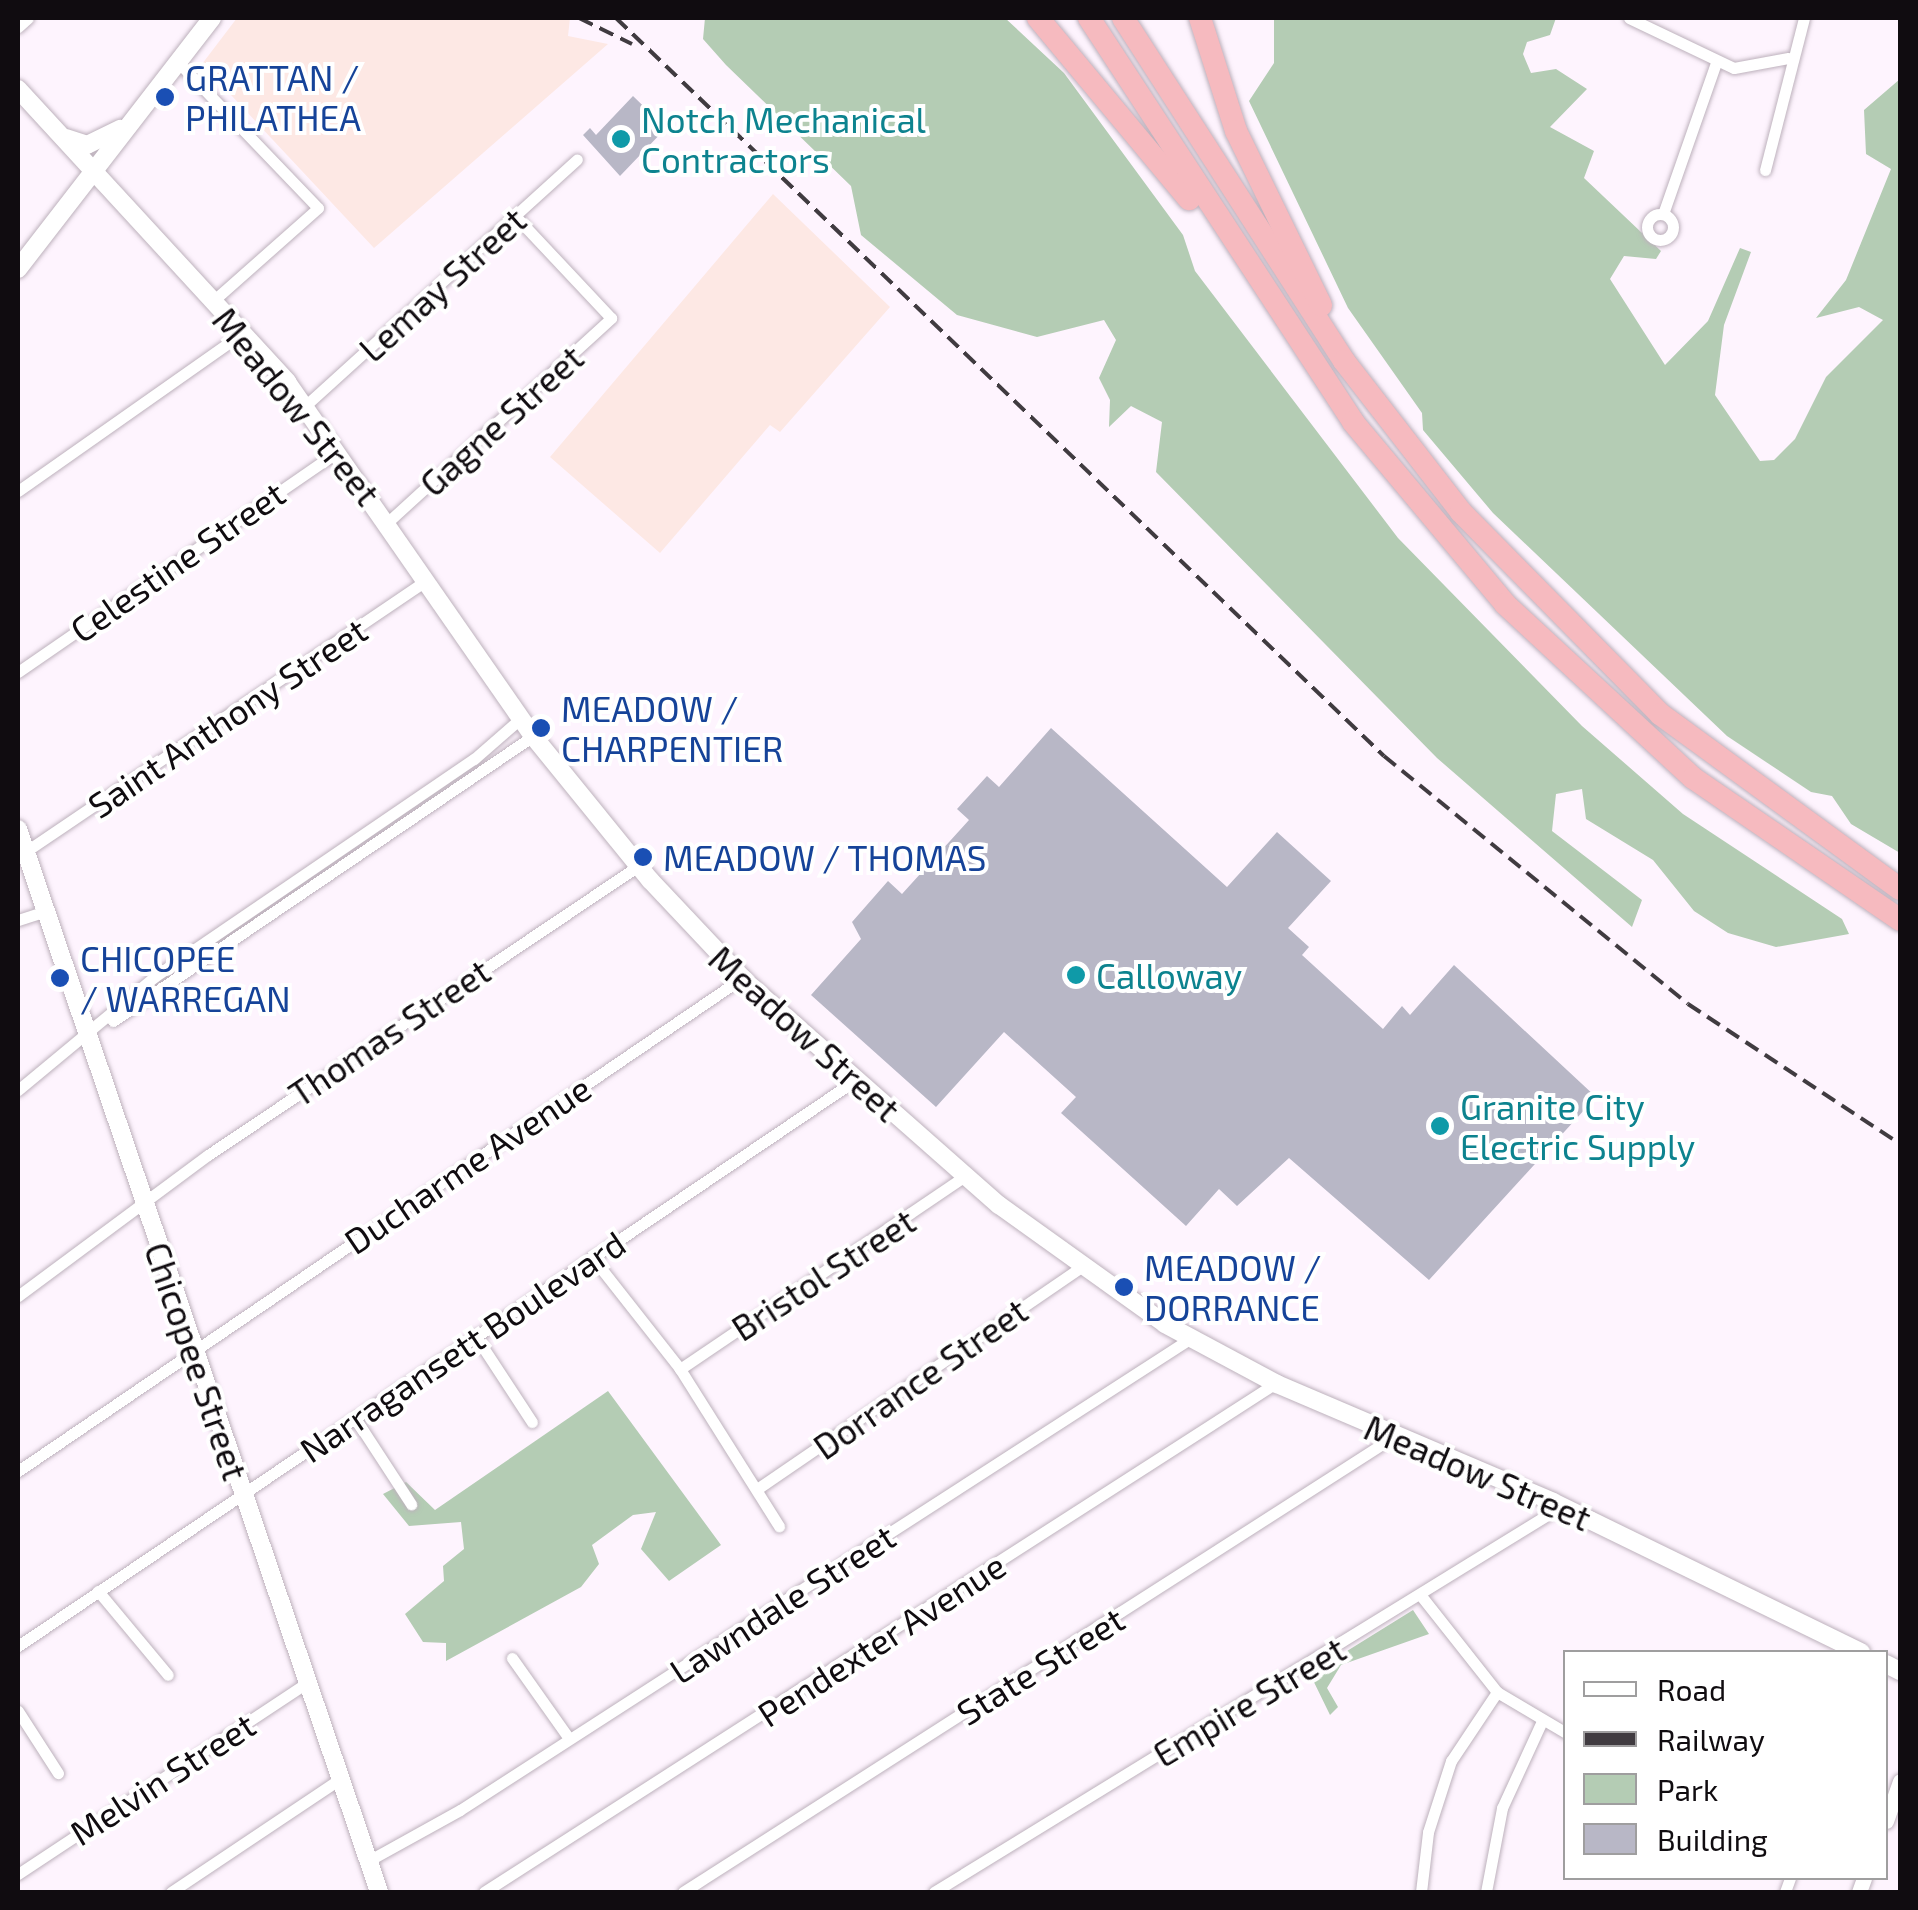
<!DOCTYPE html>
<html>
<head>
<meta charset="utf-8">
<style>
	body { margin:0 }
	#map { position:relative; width:1918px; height:1910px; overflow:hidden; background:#fef4fe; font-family:"Exo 2",sans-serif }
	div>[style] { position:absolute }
	.industrial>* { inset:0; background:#fde8e4 }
	.green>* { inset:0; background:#b4ccb4 }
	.building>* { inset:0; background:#b8b7c6 }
	.roads { filter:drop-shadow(0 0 2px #bdb1bc) drop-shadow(0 0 2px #bdb1bc) }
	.minor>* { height:11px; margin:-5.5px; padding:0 5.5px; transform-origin:5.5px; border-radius:5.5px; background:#fff }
	.minor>.ring { margin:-5.5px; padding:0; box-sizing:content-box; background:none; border:11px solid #fff; border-radius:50% }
	.tertiary>* { height:15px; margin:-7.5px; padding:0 7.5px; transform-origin:7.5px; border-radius:7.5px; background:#fff }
	.secondary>* { height:18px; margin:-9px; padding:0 9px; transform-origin:9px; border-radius:9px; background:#fff }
	.motorway>* { height:22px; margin:-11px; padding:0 11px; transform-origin:11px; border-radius:11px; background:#f6babf }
	.rail>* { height:4px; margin-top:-2px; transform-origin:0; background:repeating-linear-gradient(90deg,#403b40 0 15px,transparent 0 23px) }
	.dots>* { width:28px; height:28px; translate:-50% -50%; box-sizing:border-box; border:5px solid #fff; border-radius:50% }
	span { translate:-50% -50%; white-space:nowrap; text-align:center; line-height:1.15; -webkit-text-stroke:8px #fff; paint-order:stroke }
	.transit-label { font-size:35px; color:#164399 }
	.left { translate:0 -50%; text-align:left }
	.culture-label { font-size:35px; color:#0d838f }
	.street-label { font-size:35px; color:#100c10 }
	.frame { position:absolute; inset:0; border:20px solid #100c10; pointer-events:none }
	.legend { position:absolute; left:1563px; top:1650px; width:325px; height:230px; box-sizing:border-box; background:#fff; border:2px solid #9f9e9f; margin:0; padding:12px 18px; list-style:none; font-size:30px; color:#100c10 }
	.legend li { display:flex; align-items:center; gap:20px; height:50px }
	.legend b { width:50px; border:2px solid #9f9e9f }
</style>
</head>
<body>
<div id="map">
	<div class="industrial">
		<div style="clip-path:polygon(237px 18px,570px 18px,568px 36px,608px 44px,374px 248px,202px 64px)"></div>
		<div style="clip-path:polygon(773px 194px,890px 307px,780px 432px,770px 425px,660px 553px,550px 457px)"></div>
	</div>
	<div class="green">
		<div style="clip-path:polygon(705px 18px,1005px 18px,1064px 73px,1183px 235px,1195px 271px,1398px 538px,1582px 726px,1683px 814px,1842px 919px,1849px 934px,1776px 947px,1728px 933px,1694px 911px,1653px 860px,1586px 819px,1582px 789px,1556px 794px,1552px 831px,1642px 900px,1632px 927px,1437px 758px,1156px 472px,1162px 422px,1131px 406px,1109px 427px,1110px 400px,1099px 378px,1116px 340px,1104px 320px,1037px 337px,957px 315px,861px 235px,851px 186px,726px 65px,703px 39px)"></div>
		<div style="clip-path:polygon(1274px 18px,1556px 18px,1550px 35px,1527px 42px,1523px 54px,1531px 73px,1556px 69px,1587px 89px,1550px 127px,1594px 151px,1584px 178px,1661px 251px,1656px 259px,1624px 256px,1610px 279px,1665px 365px,1708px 321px,1740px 248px,1751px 252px,1724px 325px,1715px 395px,1760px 461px,1774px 460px,1795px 439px,1826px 377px,1883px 320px,1859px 307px,1816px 318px,1846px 280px,1891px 169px,1866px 154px,1864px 110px,1900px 79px,1900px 853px,1851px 824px,1832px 796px,1811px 792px,1727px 736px,1493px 513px,1423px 430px,1422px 413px,1348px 308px,1249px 101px,1274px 63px)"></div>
		<div style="clip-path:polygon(608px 1391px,721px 1545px,669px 1581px,641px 1549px,656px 1512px,633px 1515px,592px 1545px,599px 1564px,581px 1587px,446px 1661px,446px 1643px,423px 1642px,405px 1614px,444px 1581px,443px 1566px,464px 1549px,461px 1522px,409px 1526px,383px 1494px,406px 1482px,435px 1510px)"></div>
		<div style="clip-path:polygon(1413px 1610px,1429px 1634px,1341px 1665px,1327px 1688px,1338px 1707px,1330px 1715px,1310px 1674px)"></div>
	</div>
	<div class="building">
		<div style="clip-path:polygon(633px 96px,666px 128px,620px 176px,583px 135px,590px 128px,596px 135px)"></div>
		<div style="clip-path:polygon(1051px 728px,1227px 887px,1277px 832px,1331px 881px,1288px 928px,1309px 947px,1302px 955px,1383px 1029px,1402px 1006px,1410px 1015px,1454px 965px,1596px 1097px,1429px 1280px,1289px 1158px,1237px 1206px,1219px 1189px,1186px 1226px,1061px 1113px,1076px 1097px,1004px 1032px,936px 1107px,811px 995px,861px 939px,852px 922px,888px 881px,902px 894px,969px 820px,957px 809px,987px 776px,999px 787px)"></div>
	</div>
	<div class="roads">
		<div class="minor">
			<div style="left:1629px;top:18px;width:116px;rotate:25.5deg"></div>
			<div style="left:1734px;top:68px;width:55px;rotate:-10.5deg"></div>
			<div style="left:18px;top:27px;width:13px;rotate:-42deg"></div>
			<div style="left:178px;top:62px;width:202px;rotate:46.2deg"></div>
			<div style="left:318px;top:208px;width:140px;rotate:138.5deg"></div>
			<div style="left:1765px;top:170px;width:157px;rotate:-75.6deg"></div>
			<div style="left:1663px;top:214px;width:160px;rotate:-70.7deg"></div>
			<div class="ring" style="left:1647px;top:214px;width:15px;height:15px"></div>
			<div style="left:305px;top:406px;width:367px;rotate:-42.2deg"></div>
			<div style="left:18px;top:491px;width:275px;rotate:-35.1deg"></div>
			<div style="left:389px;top:521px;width:301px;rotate:-42.4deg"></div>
			<div style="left:611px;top:318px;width:137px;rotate:-133.2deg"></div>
			<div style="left:18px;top:672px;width:389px;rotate:-34.6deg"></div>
			<div style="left:25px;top:852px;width:485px;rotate:-34.1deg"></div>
			<div style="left:18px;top:920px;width:28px;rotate:-18deg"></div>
			<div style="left:113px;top:1021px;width:508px;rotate:-34.16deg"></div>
			<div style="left:18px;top:1090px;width:177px;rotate:-39.7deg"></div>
			<div style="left:154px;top:977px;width:387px;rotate:-34.3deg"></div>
			<div style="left:474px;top:759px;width:62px;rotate:-41.1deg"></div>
			<div style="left:592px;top:1257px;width:142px;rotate:51.8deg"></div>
			<div style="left:680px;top:1369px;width:186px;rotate:57.8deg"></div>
			<div style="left:18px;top:1296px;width:237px;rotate:-36.6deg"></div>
			<div style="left:208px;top:1155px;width:518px;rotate:-33.9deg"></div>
			<div style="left:475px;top:1335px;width:104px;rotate:56.8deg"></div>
			<div style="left:680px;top:1369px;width:344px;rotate:-34.1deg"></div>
			<div style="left:355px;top:1418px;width:103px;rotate:56.9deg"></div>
			<div style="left:18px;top:1471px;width:876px;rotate:-34.25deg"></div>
			<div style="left:757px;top:1489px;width:395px;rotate:-34.4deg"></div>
			<div style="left:98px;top:1591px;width:109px;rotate:50.2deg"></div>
			<div style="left:1422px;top:1597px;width:121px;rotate:51.7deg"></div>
			<div style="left:1497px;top:1692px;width:80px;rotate:30.7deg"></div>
			<div style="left:18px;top:1646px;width:1013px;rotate:-34.05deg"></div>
			<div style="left:512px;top:1658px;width:97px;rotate:54.7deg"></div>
			<div style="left:18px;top:1711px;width:74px;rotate:57.2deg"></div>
			<div style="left:368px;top:1861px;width:105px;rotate:-29deg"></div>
			<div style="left:460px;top:1810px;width:870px;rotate:-32.85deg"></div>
			<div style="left:18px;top:1874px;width:346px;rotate:-33.5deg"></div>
			<div style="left:171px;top:1892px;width:203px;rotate:-33.8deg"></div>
			<div style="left:484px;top:1892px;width:941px;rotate:-32.73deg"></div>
			<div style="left:683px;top:1892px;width:846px;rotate:-32.64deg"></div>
			<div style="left:934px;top:1892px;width:737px;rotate:-31.58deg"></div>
			<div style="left:1421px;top:1892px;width:60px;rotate:-83.3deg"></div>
			<div style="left:1428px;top:1832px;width:75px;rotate:-72.1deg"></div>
			<div style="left:1451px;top:1761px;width:83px;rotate:-56.3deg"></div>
			<div style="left:1486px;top:1892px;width:86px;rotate:-79.2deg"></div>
			<div style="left:1502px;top:1808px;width:96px;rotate:-65.3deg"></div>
			<div style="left:1785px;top:1892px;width:15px;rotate:-70deg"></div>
		</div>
		<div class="tertiary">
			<div style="left:1886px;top:1821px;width:42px;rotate:-70.7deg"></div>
			<div style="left:1859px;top:1892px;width:15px;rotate:-70deg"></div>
		</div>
		<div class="secondary">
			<div style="left:18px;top:89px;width:398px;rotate:47.4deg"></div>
			<div style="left:287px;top:382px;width:431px;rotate:55.2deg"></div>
			<div style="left:533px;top:736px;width:186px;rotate:50.9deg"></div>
			<div style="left:650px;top:880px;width:141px;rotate:46.7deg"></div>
			<div style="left:747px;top:983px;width:336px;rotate:41.4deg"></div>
			<div style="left:999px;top:1205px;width:204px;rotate:35.6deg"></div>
			<div style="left:1165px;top:1324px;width:127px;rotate:28.2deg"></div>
			<div style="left:1277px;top:1384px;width:300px;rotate:23.1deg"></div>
			<div style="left:1553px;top:1502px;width:343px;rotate:26deg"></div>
			<div style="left:66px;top:138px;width:22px;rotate:18deg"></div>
			<div style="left:87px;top:145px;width:37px;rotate:-26deg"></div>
			<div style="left:18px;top:269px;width:317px;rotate:-52.3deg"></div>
			<div style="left:18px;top:829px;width:1123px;rotate:71.24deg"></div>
			<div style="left:1886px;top:1664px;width:16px;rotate:27deg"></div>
		</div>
		<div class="motorway">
			<div style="left:1038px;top:18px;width:236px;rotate:50.2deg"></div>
			<div style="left:1089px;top:18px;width:483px;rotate:56.8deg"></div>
			<div style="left:1353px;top:422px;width:237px;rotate:50.1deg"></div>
			<div style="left:1505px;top:604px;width:256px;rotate:42.8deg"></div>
			<div style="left:1693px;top:778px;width:251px;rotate:34.4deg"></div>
			<div style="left:1123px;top:18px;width:408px;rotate:57.2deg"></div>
			<div style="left:1344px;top:361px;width:191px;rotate:52.2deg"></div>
			<div style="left:1461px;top:512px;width:284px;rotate:45.4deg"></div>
			<div style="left:1660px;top:714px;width:297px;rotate:36.1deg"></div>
			<div style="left:1200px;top:18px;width:119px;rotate:72.3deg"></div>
			<div style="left:1236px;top:131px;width:194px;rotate:64deg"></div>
		</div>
	</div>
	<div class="rail">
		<div style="left:579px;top:18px;width:59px;rotate:26.1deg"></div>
		<div style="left:616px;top:18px;width:1065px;rotate:43.86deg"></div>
		<div style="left:1384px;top:756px;width:392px;rotate:39.2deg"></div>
		<div style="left:1688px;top:1004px;width:254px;rotate:33.4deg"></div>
	</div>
	<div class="dots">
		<div style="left:165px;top:97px;background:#1a4fb4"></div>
		<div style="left:621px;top:139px;background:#0f9aa8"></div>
		<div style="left:541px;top:728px;background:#1a4fb4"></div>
		<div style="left:643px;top:857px;background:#1a4fb4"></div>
		<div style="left:1076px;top:975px;background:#0f9aa8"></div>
		<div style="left:60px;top:978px;background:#1a4fb4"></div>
		<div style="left:1440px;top:1126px;background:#0f9aa8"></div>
		<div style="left:1124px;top:1287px;background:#1a4fb4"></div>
	</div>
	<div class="transit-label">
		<span class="left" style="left:185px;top:97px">GRATTAN /<br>PHILATHEA</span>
		<span class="left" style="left:561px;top:728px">MEADOW /<br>CHARPENTIER</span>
		<span class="left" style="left:663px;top:857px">MEADOW / THOMAS</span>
		<span class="left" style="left:80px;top:978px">CHICOPEE<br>/ WARREGAN</span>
		<span class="left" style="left:1144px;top:1287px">MEADOW /<br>DORRANCE</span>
	</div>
	<div class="culture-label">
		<span class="left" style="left:641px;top:139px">Notch Mechanical<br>Contractors</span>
		<span class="left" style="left:1096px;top:975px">Calloway</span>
		<span class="left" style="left:1460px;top:1126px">Granite City<br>Electric Supply</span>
	</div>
	<div class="street-label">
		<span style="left:442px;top:284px;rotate:-42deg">Lemay Street</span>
		<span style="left:297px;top:406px;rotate:51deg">Meadow Street</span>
		<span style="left:501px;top:420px;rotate:-42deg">Gagne Street</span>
		<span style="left:177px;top:561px;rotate:-35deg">Celestine Street</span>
		<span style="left:227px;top:717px;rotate:-34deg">Saint Anthony Street</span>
		<span style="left:389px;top:1032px;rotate:-34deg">Thomas Street</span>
		<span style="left:805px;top:1033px;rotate:42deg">Meadow Street</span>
		<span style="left:467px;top:1164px;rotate:-34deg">Ducharme Avenue</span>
		<span style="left:823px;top:1274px;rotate:-33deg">Bristol Street</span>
		<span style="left:462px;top:1346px;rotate:-34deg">Narragansett Boulevard</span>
		<span style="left:197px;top:1361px;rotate:71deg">Chicopee Street</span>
		<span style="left:920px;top:1378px;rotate:-35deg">Dorrance Street</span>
		<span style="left:1478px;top:1472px;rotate:23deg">Meadow Street</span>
		<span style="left:782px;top:1603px;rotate:-33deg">Lawndale Street</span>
		<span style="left:881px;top:1639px;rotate:-33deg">Pendexter Avenue</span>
		<span style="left:1040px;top:1665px;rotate:-32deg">State Street</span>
		<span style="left:1249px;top:1701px;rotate:-31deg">Empire Street</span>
		<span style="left:162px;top:1778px;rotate:-33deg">Melvin Street</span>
	</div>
	<div class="frame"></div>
	<ul class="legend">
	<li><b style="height:12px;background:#fff"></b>Road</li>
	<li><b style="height:12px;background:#403b40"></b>Railway</li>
	<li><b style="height:28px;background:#b4ccb4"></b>Park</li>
	<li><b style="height:28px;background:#b8b7c6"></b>Building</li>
	</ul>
</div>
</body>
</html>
